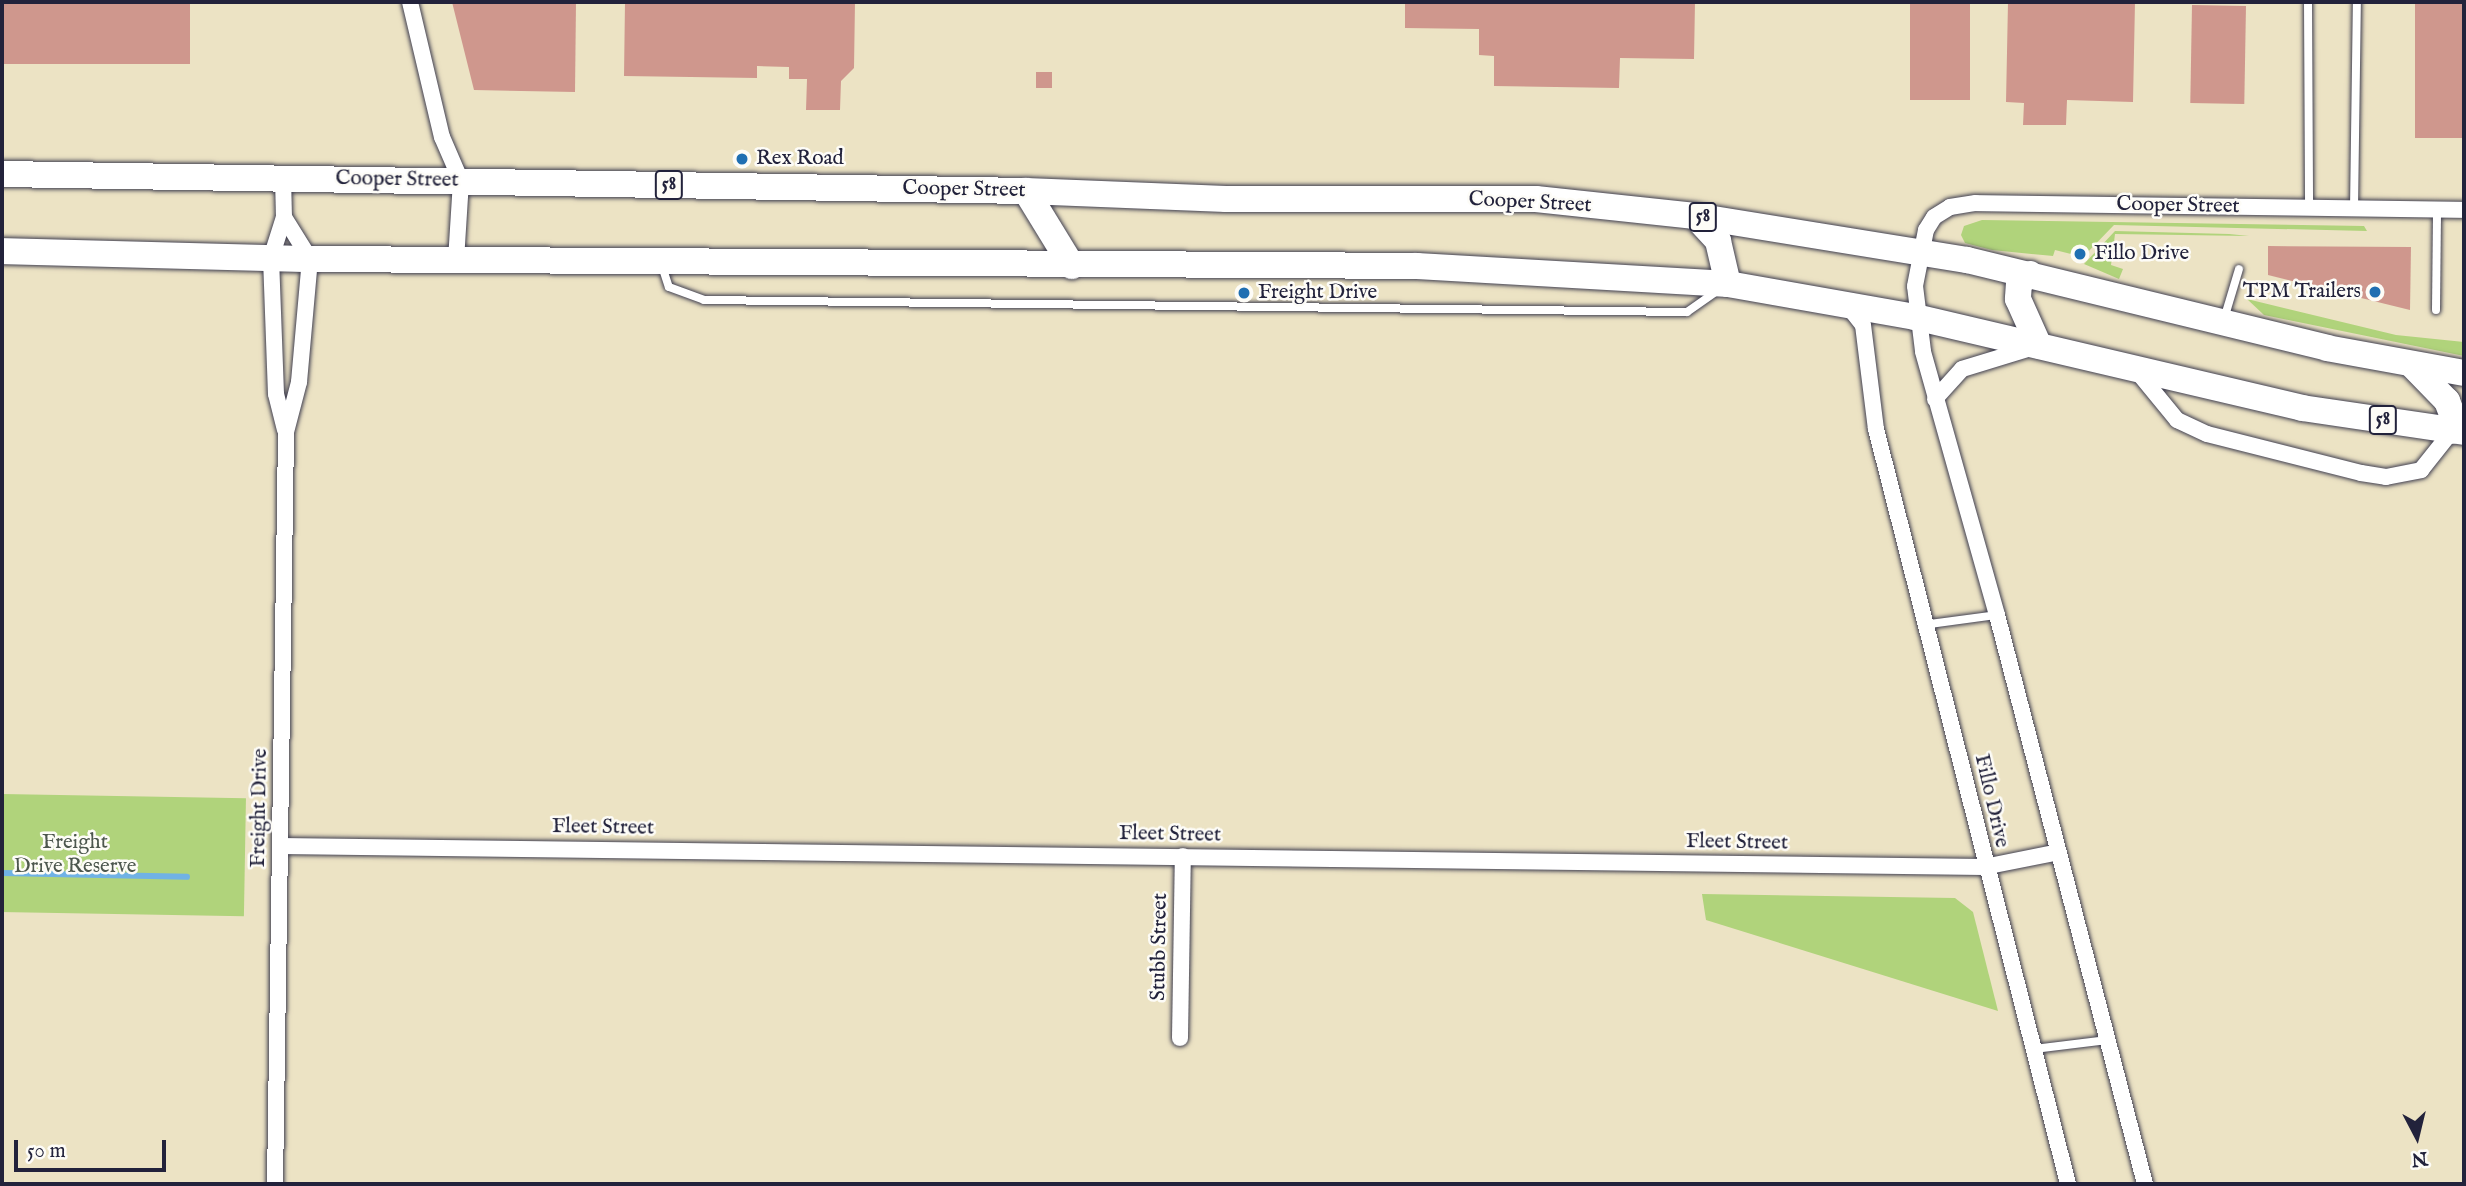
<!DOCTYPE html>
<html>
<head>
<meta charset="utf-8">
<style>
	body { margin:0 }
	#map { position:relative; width:2466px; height:1186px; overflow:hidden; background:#ece3c4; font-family:"IM FELL English",serif }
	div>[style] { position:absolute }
	.green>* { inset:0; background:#b0d37b; transform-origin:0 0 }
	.stream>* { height:6px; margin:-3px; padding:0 3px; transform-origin:3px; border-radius:3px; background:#70b2e5 }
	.building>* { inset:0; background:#cf978d; transform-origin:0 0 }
	.roads { filter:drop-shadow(0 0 2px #403f50) drop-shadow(0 0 2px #403f50) }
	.service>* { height:8px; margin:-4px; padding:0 4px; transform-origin:4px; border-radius:4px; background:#fff }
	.minor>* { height:16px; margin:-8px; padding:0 8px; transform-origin:8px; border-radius:8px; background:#fff }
	.primary>* { height:26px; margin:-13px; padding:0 13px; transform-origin:13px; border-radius:13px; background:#fff }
	.dots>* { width:19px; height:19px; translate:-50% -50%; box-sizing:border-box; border:4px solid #fdfcf7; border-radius:50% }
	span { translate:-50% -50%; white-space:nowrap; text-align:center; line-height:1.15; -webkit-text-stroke:5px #fdfcf7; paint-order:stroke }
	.shield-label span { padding:2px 5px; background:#fdfcf7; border:2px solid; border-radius:5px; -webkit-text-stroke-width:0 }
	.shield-label { font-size:19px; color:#22223b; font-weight:700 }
	.poi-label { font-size:21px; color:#22223b }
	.left { translate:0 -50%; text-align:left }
	.right { translate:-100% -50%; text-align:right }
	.street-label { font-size:21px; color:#22223b }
	.park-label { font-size:21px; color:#4d574e }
	.frame { position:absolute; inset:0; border:4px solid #22223b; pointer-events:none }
	.north { position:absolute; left:2382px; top:1102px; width:70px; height:70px; -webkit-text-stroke:5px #fdfcf7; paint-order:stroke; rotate:173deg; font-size:19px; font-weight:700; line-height:28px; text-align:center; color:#22223b }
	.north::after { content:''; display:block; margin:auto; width:24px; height:32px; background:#22223b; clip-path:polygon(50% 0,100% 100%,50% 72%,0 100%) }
	.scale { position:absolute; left:14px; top:1140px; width:152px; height:32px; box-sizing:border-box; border:4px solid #22223b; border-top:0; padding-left:9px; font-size:21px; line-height:24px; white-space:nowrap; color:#22223b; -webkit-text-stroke:5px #fdfcf7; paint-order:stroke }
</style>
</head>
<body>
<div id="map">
	<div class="green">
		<div style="clip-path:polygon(1982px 220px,2364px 226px,2367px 231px,2114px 225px,2083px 257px,2055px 250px,2053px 256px,1992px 250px,1965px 243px,1961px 235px,1964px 226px)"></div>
		<div style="clip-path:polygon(2115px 231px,2229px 234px,2249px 236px,2115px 234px,2111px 265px,2123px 269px,2119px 279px,2084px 264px)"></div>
		<div style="clip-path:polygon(2247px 299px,2396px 335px,2464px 342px,2464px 356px,2264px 315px)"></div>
		<div style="left:2px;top:794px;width:244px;height:118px;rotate:1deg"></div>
		<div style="clip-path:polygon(1702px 894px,1955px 898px,1973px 912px,1998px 1011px,1706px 920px)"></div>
	</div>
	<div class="stream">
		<div style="left:2px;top:873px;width:185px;rotate:1.2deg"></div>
	</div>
	<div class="building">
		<div style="left:2px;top:2px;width:188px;height:62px"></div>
		<div style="clip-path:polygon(452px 2px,576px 2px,575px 92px,474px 90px)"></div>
		<div style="clip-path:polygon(625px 2px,855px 2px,854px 68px,841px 81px,840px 110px,806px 110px,807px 79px,789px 79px,789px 67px,757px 66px,757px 78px,624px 76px)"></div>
		<div style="clip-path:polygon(1405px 2px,1695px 2px,1694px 59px,1620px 58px,1619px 88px,1494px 86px,1494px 56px,1479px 55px,1479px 29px,1405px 28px)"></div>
		<div style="left:1910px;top:2px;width:60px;height:98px"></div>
		<div style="clip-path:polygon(2008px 2px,2135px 2px,2133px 102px,2067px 100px,2066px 125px,2023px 125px,2024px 103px,2006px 102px)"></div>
		<div style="left:2415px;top:2px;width:48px;height:136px"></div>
		<div style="left:2192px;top:5px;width:54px;height:98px;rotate:1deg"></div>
		<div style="left:1036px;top:72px;width:16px;height:16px"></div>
		<div style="clip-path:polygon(2268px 246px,2411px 247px,2410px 310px,2268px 275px)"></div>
	</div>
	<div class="roads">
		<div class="service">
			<div style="left:2308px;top:2px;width:206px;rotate:89.7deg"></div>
			<div style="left:2354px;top:209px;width:207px;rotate:-89.2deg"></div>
			<div style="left:662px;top:266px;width:22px;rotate:72deg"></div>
			<div style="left:669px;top:287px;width:37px;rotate:20deg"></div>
			<div style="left:704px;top:300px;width:983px;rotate:0.7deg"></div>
			<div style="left:1687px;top:312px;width:37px;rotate:-35deg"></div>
			<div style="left:2436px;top:310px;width:100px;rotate:-89.4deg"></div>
			<div style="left:2224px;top:319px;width:52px;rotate:-73.3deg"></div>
			<div style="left:1930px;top:624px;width:68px;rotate:-7.7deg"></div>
			<div style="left:2034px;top:1049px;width:74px;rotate:-7deg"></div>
		</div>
		<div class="minor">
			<div style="left:410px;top:2px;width:139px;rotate:76.7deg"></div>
			<div style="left:442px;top:137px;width:48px;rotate:66.6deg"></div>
			<div style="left:461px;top:181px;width:79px;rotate:93.6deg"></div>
			<div style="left:283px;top:177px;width:40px;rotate:88.6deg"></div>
			<div style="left:284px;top:217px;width:43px;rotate:107.6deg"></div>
			<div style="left:271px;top:258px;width:136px;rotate:87.9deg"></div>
			<div style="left:276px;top:394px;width:37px;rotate:76deg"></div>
			<div style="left:1848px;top:306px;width:24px;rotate:52deg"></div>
			<div style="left:1863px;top:325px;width:105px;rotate:82.9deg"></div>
			<div style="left:1876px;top:429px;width:779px;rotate:75.73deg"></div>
			<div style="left:2136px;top:370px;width:65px;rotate:50.6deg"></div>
			<div style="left:2177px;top:420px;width:33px;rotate:25deg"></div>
			<div style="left:2207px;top:434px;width:159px;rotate:14.2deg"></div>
			<div style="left:2361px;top:473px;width:25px;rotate:9deg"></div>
			<div style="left:2386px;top:477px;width:36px;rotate:-11deg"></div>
			<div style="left:2421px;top:470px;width:50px;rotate:-51.5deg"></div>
			<div style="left:1935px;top:399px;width:40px;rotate:-48deg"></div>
			<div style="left:1962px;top:369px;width:75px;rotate:-17deg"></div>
			<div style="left:280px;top:846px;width:1704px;rotate:0.71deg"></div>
			<div style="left:1984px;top:867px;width:76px;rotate:-11.3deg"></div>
			<div style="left:1180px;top:1038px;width:182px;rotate:-89.1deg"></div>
			<div style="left:275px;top:1184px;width:752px;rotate:-89.16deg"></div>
			<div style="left:286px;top:432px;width:52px;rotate:-75.4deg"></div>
			<div style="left:299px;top:382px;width:123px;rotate:-84.9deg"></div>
			<div style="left:310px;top:259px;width:49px;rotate:-121.8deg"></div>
			<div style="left:2145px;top:1184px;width:588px;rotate:-104.58deg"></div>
			<div style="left:1997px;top:615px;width:274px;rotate:-105.7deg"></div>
			<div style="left:1923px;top:351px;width:65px;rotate:-97deg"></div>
			<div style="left:1915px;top:286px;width:57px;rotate:-78.9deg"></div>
			<div style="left:1926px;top:230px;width:15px;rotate:-58deg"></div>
			<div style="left:1934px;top:217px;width:19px;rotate:-32deg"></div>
			<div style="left:1950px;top:207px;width:26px;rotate:-9deg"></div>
			<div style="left:1976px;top:203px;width:488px;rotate:0.8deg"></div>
		</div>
		<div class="primary">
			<div style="left:2px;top:174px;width:1024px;rotate:0.95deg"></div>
			<div style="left:1026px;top:191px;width:200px;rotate:2.3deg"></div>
			<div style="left:1226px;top:199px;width:310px"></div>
			<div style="left:1536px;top:199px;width:160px;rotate:6.1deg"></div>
			<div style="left:1695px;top:216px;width:276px;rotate:9.2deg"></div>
			<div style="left:1967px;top:260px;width:371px;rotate:13.7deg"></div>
			<div style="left:2327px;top:348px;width:139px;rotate:10.3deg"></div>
			<div style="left:1026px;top:191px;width:88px;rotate:58.5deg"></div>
			<div style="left:1695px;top:216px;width:34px;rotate:47deg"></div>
			<div style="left:1718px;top:241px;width:44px;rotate:76.9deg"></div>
			<div style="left:2px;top:251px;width:308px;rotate:1.5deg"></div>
			<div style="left:310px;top:259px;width:1107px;rotate:0.36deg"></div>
			<div style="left:1417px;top:266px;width:312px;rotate:3.3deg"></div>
			<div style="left:1728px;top:284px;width:190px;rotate:10deg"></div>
			<div style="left:1915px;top:317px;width:398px;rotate:13.2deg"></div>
			<div style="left:2302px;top:408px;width:164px;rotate:8.4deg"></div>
			<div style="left:2030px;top:274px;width:14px;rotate:141deg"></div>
			<div style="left:2019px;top:283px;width:16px;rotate:94deg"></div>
			<div style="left:2018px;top:299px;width:51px;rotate:65.9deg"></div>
			<div style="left:2411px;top:364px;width:52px;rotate:45.8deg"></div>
			<div style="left:2447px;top:401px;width:19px;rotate:69deg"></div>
			<div style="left:2454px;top:419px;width:12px;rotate:99deg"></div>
		</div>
	</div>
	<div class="dots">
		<div style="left:742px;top:159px;background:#1f6fb2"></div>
		<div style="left:2080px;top:254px;background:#1f6fb2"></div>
		<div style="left:2375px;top:292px;background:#1f6fb2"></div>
		<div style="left:1244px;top:293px;background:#1f6fb2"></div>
	</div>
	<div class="shield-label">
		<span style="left:669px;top:185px">58</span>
		<span style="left:1703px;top:217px">58</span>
		<span style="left:2383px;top:420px">58</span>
	</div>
	<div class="poi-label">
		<span class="left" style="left:756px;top:159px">Rex Road</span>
		<span class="left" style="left:2094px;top:254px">Fillo Drive</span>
		<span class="right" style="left:2361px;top:292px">TPM Trailers</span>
		<span class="left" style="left:1258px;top:293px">Freight Drive</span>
	</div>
	<div class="street-label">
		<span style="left:397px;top:180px;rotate:1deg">Cooper Street</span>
		<span style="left:964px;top:190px;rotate:1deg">Cooper Street</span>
		<span style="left:1530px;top:203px;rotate:3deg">Cooper Street</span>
		<span style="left:2178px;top:206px;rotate:1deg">Cooper Street</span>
		<span style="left:1991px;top:801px;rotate:77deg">Fillo Drive</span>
		<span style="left:260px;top:808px;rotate:-89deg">Freight Drive</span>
		<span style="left:603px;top:828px;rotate:1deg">Fleet Street</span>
		<span style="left:1170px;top:835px;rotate:1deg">Fleet Street</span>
		<span style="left:1737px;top:843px;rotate:1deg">Fleet Street</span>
		<span style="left:1160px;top:947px;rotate:-89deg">Stubb Street</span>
	</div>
	<div class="park-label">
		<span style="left:75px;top:855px">Freight<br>Drive Reserve</span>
	</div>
	<div class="frame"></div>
	<div class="north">N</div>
	<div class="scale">50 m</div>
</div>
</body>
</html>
